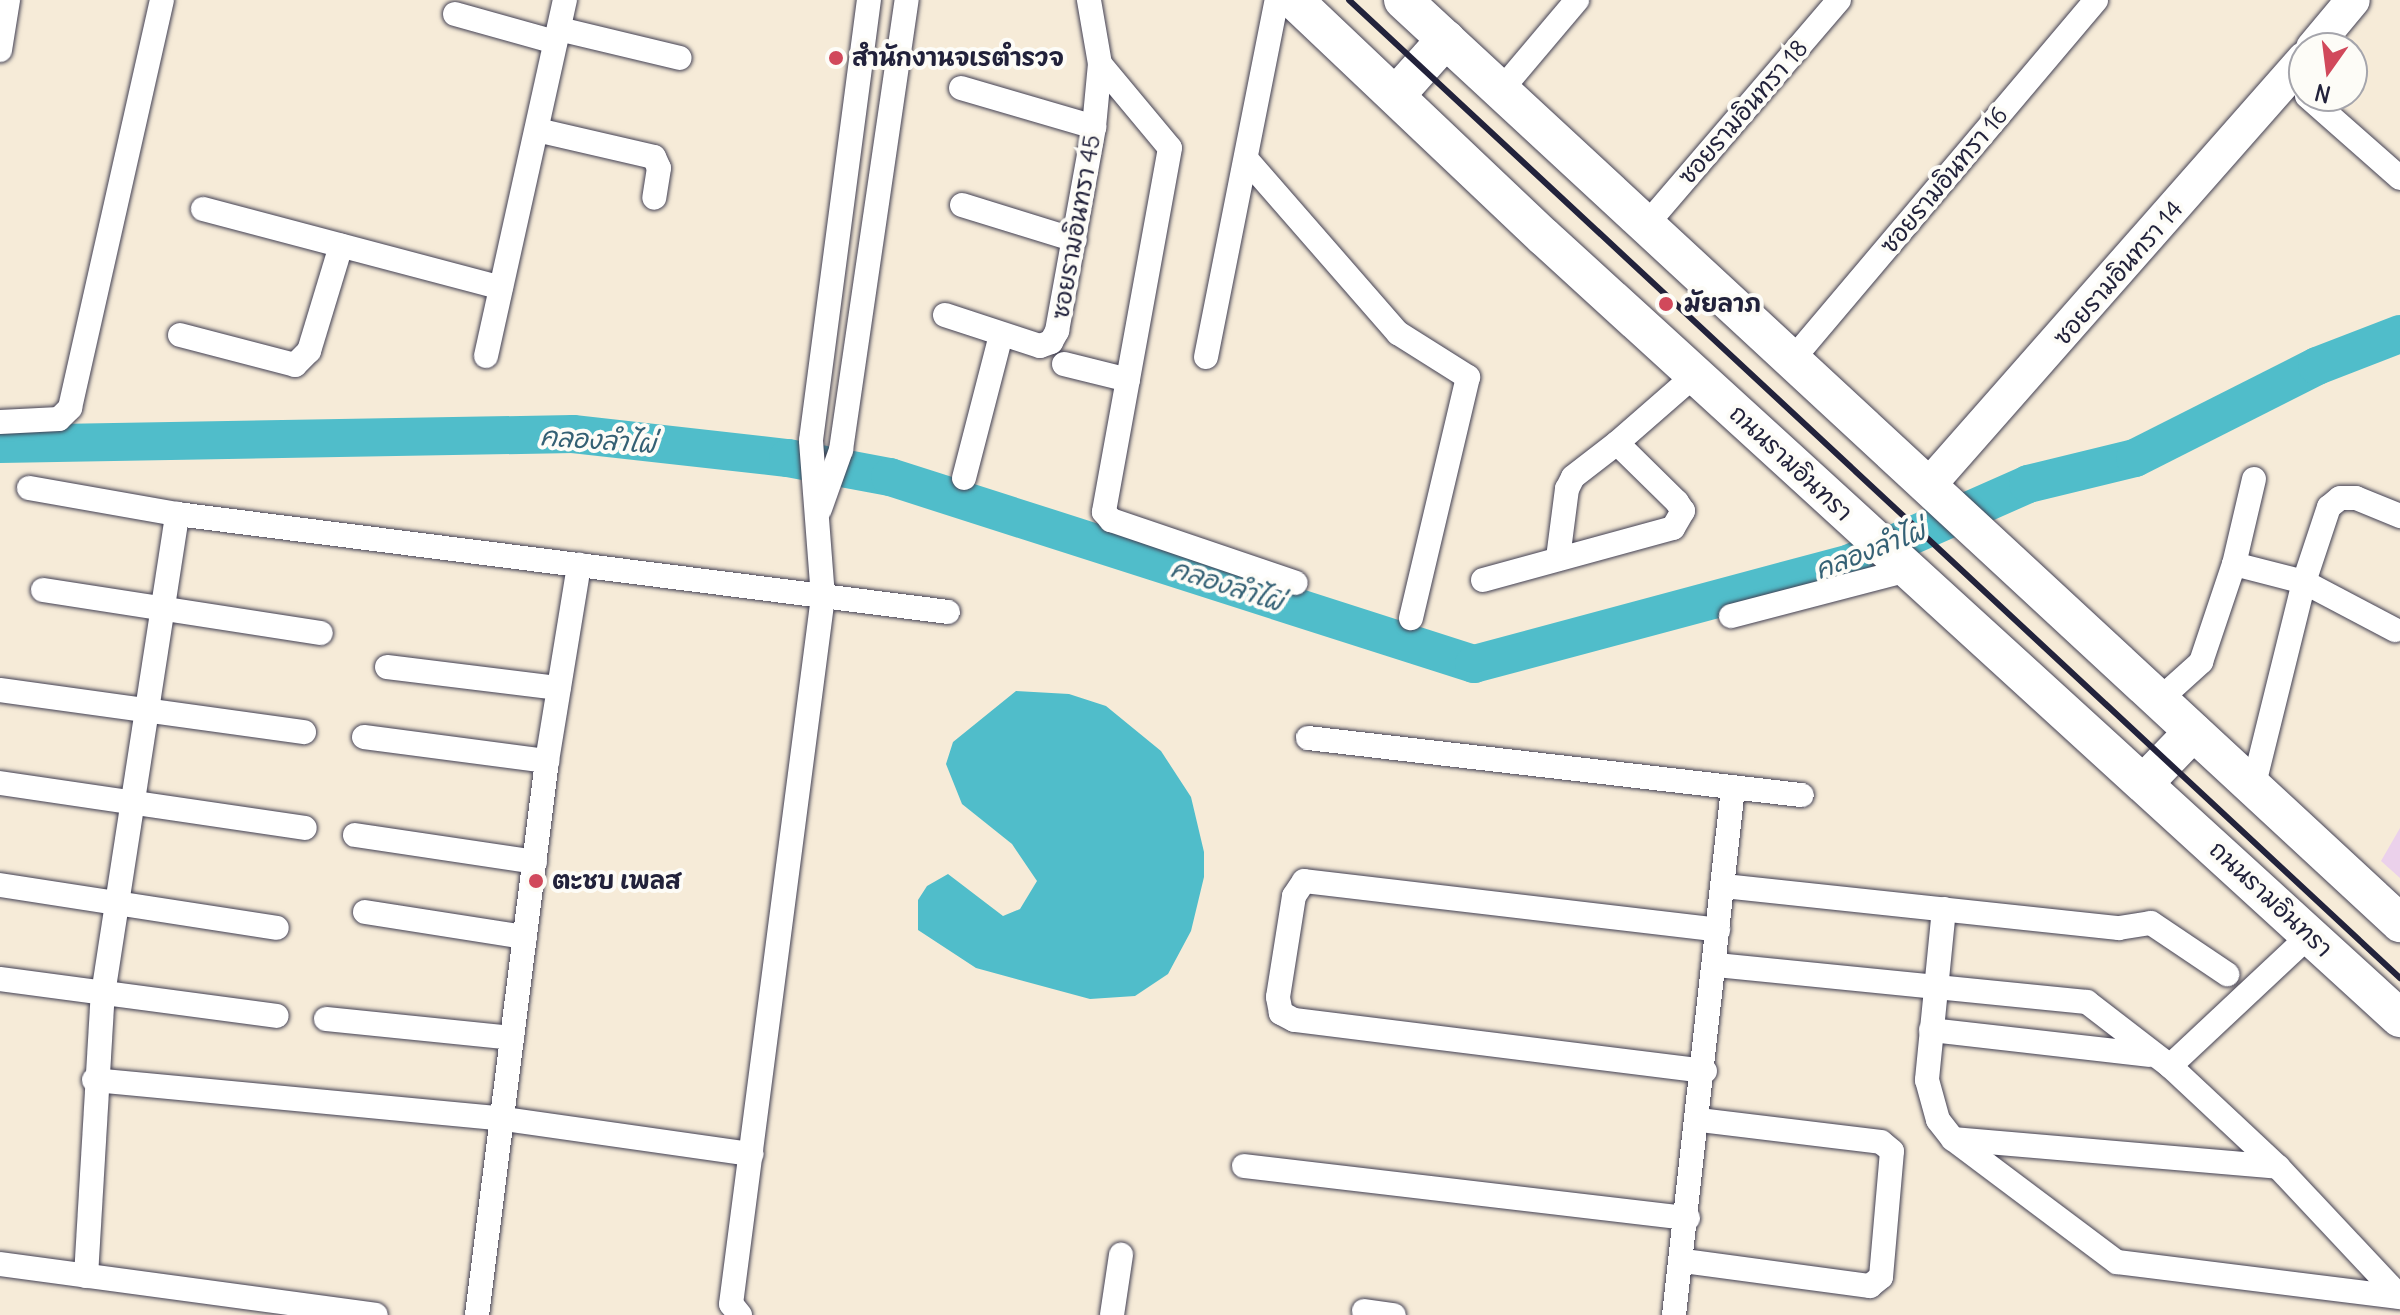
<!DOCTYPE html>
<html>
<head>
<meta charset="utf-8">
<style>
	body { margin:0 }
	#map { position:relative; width:2400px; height:1315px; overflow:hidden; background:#f6ebd8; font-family:Delius,"Playpen Sans Thai",sans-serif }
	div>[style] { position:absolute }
	.built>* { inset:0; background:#ebd1eb }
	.water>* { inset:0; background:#50bdca }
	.river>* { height:38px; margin:-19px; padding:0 19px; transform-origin:19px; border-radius:19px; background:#50bdca }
	.roads { filter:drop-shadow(0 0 2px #424053) drop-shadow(0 0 2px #424053) }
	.street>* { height:24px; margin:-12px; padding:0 12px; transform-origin:12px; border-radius:12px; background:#fff }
	.secondary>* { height:34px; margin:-17px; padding:0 17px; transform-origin:17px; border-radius:17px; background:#fff }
	.primary>* { height:38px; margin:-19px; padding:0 19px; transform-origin:19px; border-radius:19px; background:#fff }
	.rail>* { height:6px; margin:-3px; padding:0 3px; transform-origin:3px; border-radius:3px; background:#22223b }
	.dots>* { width:22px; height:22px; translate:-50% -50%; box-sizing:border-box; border:4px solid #fdfcf7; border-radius:50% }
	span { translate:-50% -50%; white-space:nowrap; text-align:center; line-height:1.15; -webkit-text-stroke:8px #fdfcf7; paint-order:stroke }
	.poi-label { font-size:24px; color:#22223b; font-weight:700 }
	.left { translate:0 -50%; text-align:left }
	.street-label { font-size:24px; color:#22223b }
	.water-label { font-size:26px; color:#346074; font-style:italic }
	.north { position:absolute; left:2288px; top:32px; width:80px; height:80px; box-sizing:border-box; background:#fdfcf7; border:2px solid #a5a5ac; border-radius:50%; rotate:194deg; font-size:22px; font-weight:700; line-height:32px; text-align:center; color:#22223b }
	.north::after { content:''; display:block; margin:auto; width:28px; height:36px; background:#d1495b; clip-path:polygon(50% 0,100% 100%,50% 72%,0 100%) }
</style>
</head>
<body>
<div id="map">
	<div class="built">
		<div style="clip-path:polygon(2400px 828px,2400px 878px,2381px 861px)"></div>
	</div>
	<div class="water">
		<div style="clip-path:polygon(1016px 691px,1069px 694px,1106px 706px,1161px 751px,1191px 797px,1204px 852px,1204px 877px,1191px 931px,1168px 974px,1135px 996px,1090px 999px,976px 968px,918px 930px,918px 900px,927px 886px,948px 874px,1003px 916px,1020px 909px,1037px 881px,1012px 844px,962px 804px,946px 764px,953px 742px)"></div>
	</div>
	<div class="river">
		<div style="left:0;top:444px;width:573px;rotate:-1deg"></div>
		<div style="left:573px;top:434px;width:216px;rotate:6.4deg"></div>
		<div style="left:788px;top:458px;width:104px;rotate:10.6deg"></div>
		<div style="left:890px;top:477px;width:613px;rotate:17.76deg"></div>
		<div style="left:1474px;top:664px;width:389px;rotate:-15deg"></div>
		<div style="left:1850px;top:563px;width:195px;rotate:-23.9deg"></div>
		<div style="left:2028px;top:484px;width:110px;rotate:-13.7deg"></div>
		<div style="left:2135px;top:458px;width:204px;rotate:-26.8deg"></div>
		<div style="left:2317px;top:366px;width:89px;rotate:-21.1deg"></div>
	</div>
	<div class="roads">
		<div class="street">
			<div style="left:455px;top:14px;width:104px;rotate:15.6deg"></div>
			<div style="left:559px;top:29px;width:124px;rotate:13.5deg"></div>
			<div style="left:0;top:50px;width:51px;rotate:-80.9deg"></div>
			<div style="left:1100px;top:64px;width:109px;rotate:50.2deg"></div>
			<div style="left:1170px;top:148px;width:370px;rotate:100.3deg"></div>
			<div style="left:1104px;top:512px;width:11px;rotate:49deg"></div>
			<div style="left:1111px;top:520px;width:195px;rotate:18.8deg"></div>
			<div style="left:961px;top:88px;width:139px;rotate:16.3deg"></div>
			<div style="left:1501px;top:90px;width:118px;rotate:-49.8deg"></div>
			<div style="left:2307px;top:96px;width:124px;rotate:41.4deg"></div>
			<div style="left:537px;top:130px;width:120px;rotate:13deg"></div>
			<div style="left:654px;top:157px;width:12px;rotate:66deg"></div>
			<div style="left:659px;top:168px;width:30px;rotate:99deg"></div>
			<div style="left:1247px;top:160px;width:230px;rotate:48.9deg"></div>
			<div style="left:1398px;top:333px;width:83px;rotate:32.2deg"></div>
			<div style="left:1468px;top:377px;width:248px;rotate:103.3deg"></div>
			<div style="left:962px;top:205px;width:118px;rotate:17.2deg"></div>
			<div style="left:203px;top:209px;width:308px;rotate:14.8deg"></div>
			<div style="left:1647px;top:224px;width:295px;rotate:-49.4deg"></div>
			<div style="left:945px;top:315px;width:100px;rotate:18.1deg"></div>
			<div style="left:1040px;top:346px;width:12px;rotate:-20deg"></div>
			<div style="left:1051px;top:342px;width:13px;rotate:-61deg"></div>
			<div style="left:1057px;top:331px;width:207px;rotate:-79.7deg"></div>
			<div style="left:1094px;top:127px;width:63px;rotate:-84.6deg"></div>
			<div style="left:1100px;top:64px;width:65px;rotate:-99.8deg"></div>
			<div style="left:180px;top:335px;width:119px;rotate:14.6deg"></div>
			<div style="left:295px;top:365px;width:20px;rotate:-45deg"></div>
			<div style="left:309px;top:351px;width:110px;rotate:-73.1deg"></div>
			<div style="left:486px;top:356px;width:365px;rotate:-77.5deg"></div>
			<div style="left:1206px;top:357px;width:364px;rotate:-78.8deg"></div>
			<div style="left:1792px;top:360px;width:471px;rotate:-49.8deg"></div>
			<div style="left:1064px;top:364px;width:66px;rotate:14deg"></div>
			<div style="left:0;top:422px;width:59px;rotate:-2.9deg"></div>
			<div style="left:59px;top:419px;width:16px;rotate:-45deg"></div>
			<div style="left:70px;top:408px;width:418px;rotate:-77.3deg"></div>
			<div style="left:964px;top:478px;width:148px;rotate:-75.5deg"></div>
			<div style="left:2254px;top:479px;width:87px;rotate:103.2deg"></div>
			<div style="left:2234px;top:564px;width:72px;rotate:14.4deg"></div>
			<div style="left:2304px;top:582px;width:103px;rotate:27.8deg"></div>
			<div style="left:29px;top:488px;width:150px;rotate:10deg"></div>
			<div style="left:177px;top:514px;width:777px;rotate:7.24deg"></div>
			<div style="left:820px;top:509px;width:63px;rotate:-70.4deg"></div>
			<div style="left:841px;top:450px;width:455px;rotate:-81.7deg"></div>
			<div style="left:1558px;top:558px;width:70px;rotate:-82.6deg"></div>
			<div style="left:1567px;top:489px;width:13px;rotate:-63deg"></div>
			<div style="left:1573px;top:477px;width:56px;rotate:-37.7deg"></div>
			<div style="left:1483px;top:580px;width:197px;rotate:-15.3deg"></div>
			<div style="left:1673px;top:528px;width:20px;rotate:-60deg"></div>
			<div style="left:1683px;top:511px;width:11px;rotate:-124deg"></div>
			<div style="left:1677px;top:502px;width:84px;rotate:-135.5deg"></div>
			<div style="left:1617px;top:443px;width:103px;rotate:-41.1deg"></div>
			<div style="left:43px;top:590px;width:281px;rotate:8.8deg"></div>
			<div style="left:1731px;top:616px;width:183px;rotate:-14.6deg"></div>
			<div style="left:387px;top:667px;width:173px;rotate:7deg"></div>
			<div style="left:0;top:690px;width:307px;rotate:7.9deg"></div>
			<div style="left:2159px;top:700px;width:57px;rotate:-42.1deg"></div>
			<div style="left:2201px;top:662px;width:103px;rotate:-71.4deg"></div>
			<div style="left:364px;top:737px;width:185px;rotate:7.5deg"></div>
			<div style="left:1308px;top:738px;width:497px;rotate:6.6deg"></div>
			<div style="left:0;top:783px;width:308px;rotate:8.4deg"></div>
			<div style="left:2253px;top:788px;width:212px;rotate:-76.1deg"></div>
			<div style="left:2304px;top:582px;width:79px;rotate:-71.6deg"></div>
			<div style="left:2329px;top:507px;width:14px;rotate:-39deg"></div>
			<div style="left:2340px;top:498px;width:16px"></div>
			<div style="left:2356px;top:498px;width:48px;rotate:22.2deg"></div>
			<div style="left:355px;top:835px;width:182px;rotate:8.5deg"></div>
			<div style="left:0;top:885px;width:280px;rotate:8.8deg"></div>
			<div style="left:1724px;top:886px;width:397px;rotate:6.1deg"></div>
			<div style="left:2119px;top:928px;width:32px;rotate:-9deg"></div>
			<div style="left:2151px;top:923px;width:92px;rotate:33.9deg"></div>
			<div style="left:1944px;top:909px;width:172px;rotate:95.7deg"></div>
			<div style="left:1927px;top:1080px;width:41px;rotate:74.6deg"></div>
			<div style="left:1938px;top:1120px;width:24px;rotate:52deg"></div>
			<div style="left:1953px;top:1139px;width:205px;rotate:36.9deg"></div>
			<div style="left:2117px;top:1262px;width:285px;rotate:7.1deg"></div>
			<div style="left:365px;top:912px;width:162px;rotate:8.9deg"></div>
			<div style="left:1716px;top:965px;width:373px;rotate:5.7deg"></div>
			<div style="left:2087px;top:1002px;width:105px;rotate:37.6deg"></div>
			<div style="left:2170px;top:1066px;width:148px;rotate:43.1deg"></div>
			<div style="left:2278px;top:1167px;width:178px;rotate:46.8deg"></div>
			<div style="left:0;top:979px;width:279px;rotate:7.6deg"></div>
			<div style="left:326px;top:1019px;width:187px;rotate:5.8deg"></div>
			<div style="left:1931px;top:1030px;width:220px;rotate:6.5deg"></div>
			<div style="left:2170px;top:1066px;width:192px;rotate:-43.1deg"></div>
			<div style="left:1705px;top:1071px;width:414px;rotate:-172.9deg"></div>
			<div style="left:1294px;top:1020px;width:15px;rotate:-152deg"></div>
			<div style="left:1281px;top:1013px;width:16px;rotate:-101deg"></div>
			<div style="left:1278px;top:997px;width:102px;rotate:-81deg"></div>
			<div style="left:1294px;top:896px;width:18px;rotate:-56deg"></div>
			<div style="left:1304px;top:881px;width:417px;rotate:6.7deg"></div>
			<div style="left:94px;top:1080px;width:413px;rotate:5.4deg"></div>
			<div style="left:505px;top:1119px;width:249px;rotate:8.1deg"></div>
			<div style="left:1953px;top:1139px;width:326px;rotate:4.9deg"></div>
			<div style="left:1244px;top:1166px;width:447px;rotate:6.7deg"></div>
			<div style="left:1684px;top:1261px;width:188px;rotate:7.7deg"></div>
			<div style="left:1870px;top:1286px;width:14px;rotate:-39deg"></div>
			<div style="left:1881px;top:1277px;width:126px;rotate:-85deg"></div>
			<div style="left:1892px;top:1151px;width:14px;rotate:-141deg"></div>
			<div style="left:1881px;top:1142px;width:184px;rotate:-173.1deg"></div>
			<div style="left:0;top:1264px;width:379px;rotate:7.7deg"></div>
			<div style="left:86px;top:1276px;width:283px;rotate:-86.6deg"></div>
			<div style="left:103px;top:994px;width:486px;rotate:-81.2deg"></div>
			<div style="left:1364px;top:1311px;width:30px;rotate:8deg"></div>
			<div style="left:477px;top:1315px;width:558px;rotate:-82.8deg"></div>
			<div style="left:547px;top:761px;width:199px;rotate:-80.7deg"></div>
			<div style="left:740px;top:1315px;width:14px;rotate:-129deg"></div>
			<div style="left:731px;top:1304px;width:713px;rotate:-82.59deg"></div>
			<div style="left:823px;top:597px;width:157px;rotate:-94.4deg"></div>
			<div style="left:811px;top:440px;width:444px;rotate:-82.5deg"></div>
			<div style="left:1112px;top:1315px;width:61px;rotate:-81.5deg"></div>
			<div style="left:1674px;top:1315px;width:530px;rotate:-83.61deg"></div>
		</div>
		<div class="secondary">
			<div style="left:2313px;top:48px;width:62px;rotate:-50.2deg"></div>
			<div style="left:1929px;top:485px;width:568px;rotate:-48.64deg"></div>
		</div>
		<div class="primary">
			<div style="left:1294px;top:0;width:344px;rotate:43.5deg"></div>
			<div style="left:1544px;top:237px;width:1159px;rotate:42.38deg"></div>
			<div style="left:1403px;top:0;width:1359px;rotate:42.79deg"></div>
			<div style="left:1396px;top:95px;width:75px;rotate:-48.2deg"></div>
			<div style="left:2144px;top:783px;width:71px;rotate:-46.1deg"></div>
		</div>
	</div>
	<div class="rail">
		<div style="left:1349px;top:0;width:1436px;rotate:42.94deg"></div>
	</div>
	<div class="dots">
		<div style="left:836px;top:58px;background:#d1495b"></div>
		<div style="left:1666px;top:304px;background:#d1495b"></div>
		<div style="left:536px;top:881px;background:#d1495b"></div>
	</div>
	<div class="poi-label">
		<span class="left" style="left:852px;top:58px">สำนักงานจเรตำรวจ</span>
		<span class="left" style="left:1684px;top:304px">มัยลาภ</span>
		<span class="left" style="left:552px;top:881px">ตะชบ เพลส</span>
	</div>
	<div class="street-label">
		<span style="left:1743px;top:112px;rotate:-49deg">ซอยรามอินทรา 18</span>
		<span style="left:1944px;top:180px;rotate:-50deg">ซอยรามอินทรา 16</span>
		<span style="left:1076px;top:227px;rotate:-80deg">ซอยรามอินทรา 45</span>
		<span style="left:2118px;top:273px;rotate:-49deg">ซอยรามอินทรา 14</span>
		<span style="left:1791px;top:463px;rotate:43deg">ถนนรามอินทรา</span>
		<span style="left:2271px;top:899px;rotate:43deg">ถนนรามอินทรา</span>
	</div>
	<div class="water-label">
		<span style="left:598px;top:440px;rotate:4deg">คลองลำไผ่</span>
		<span style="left:1870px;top:550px;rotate:-21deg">คลองลำไผ่</span>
		<span style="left:1227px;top:585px;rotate:18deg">คลองลำไผ่</span>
	</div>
	<div class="north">N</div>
</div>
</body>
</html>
